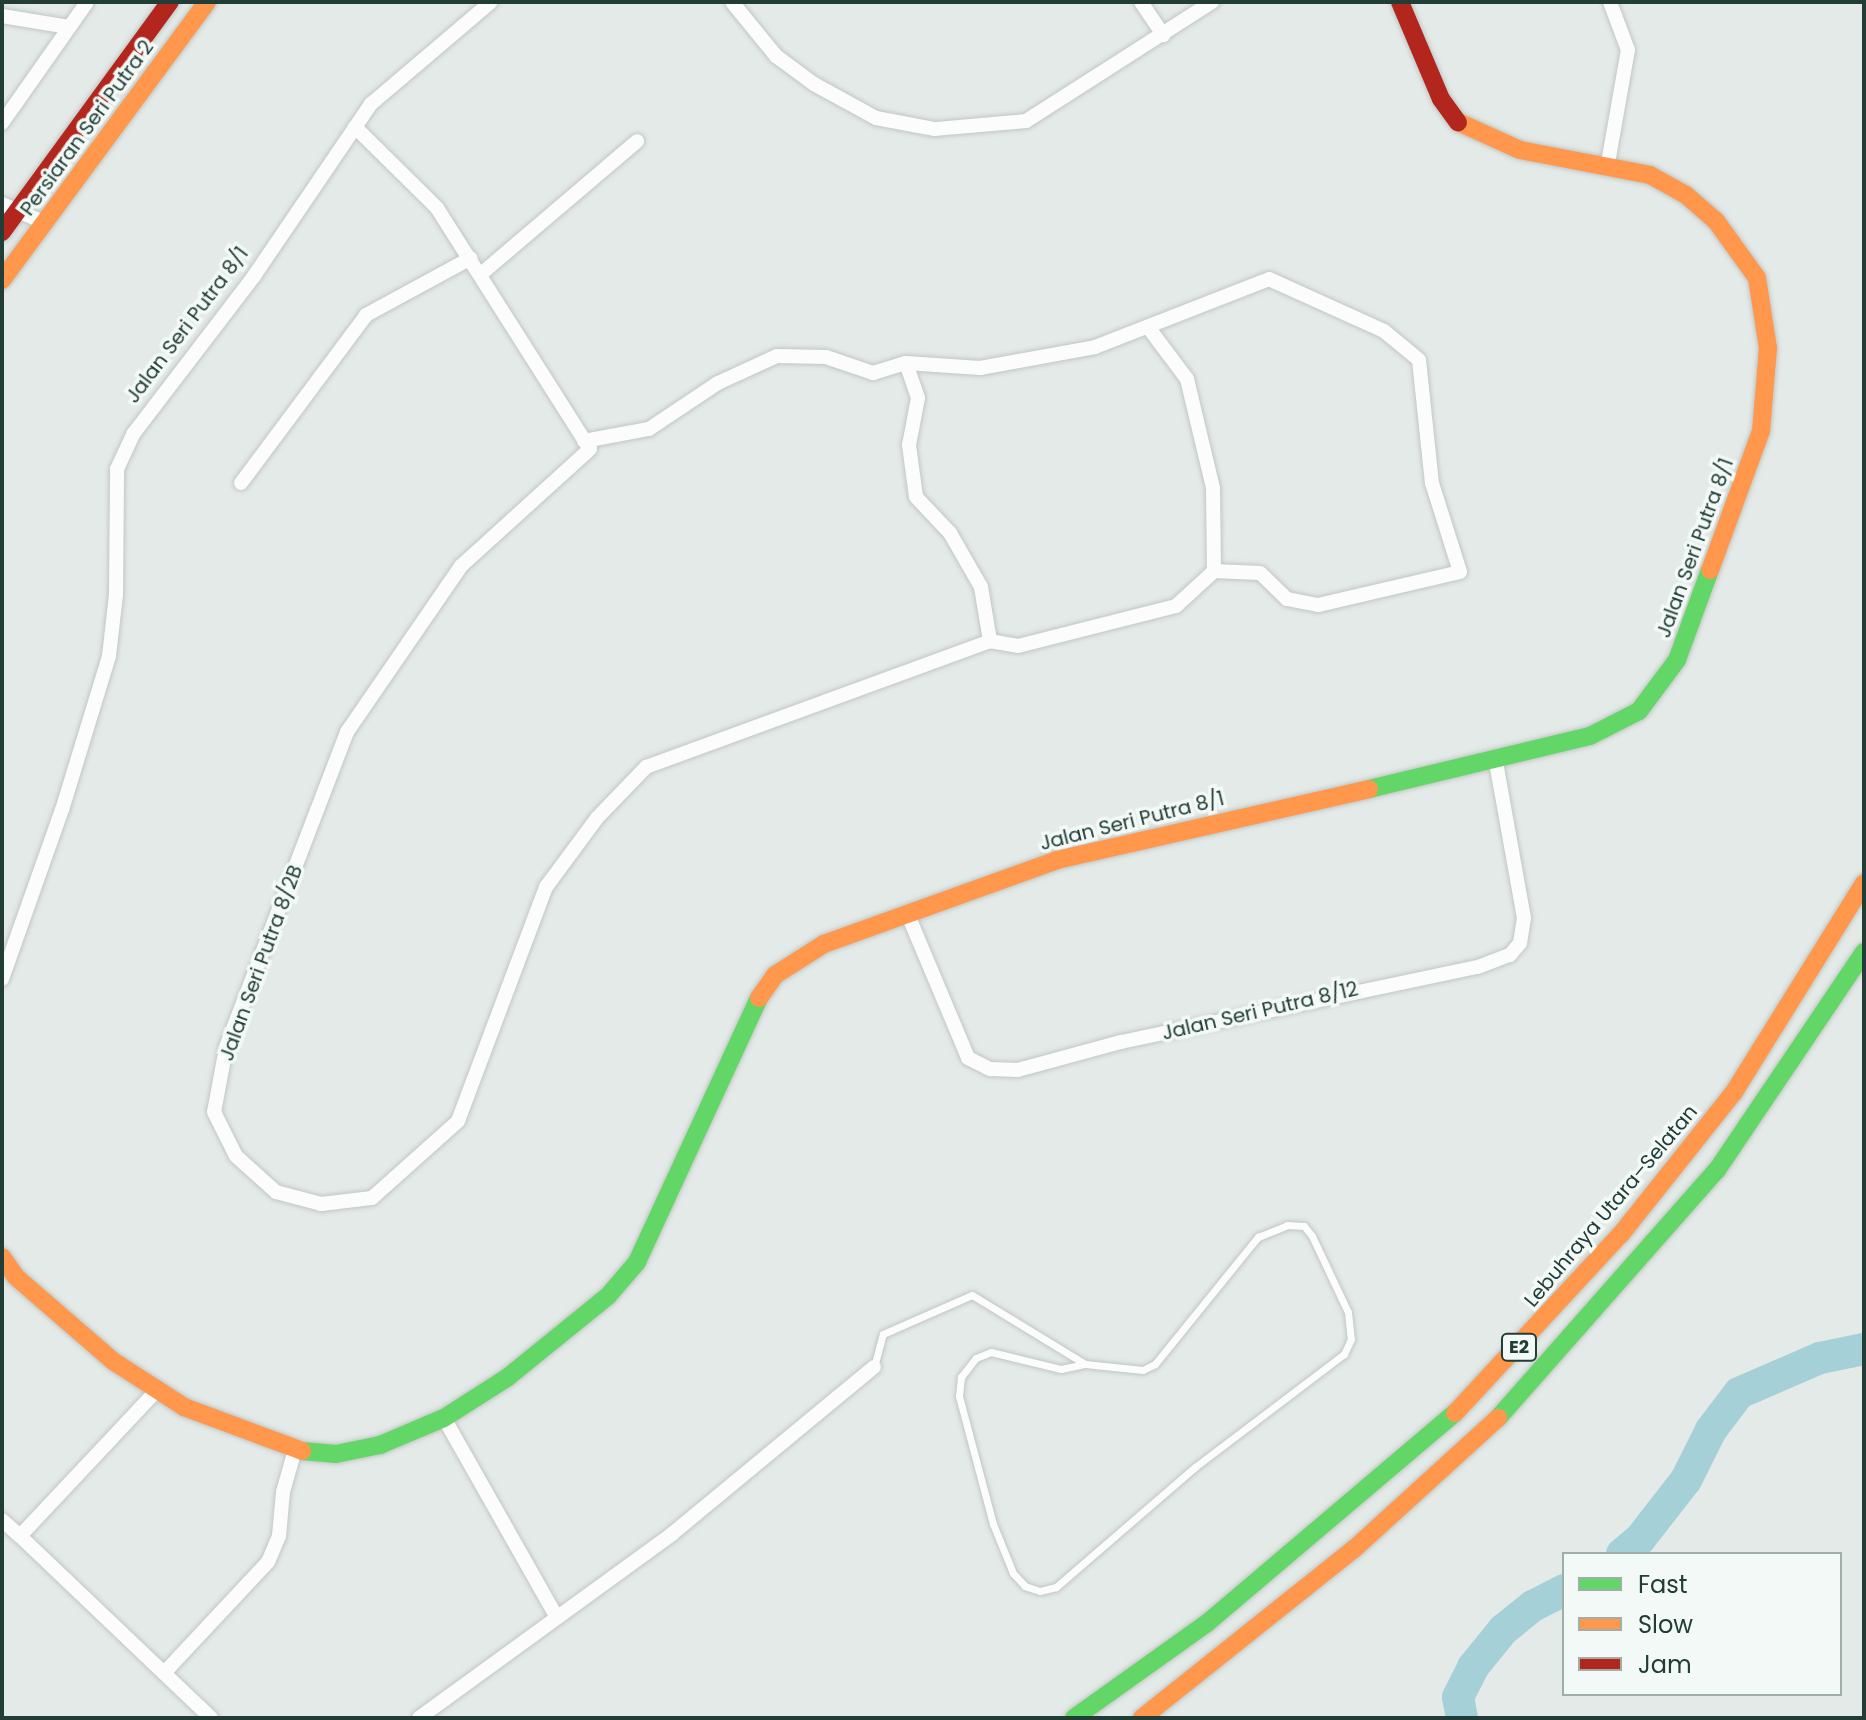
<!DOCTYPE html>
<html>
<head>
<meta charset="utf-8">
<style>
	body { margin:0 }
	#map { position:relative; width:1866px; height:1720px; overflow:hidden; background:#e4eae7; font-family:Poppins,sans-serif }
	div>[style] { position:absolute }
	.river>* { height:32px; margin:-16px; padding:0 16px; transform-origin:16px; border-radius:16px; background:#a6d0d8 }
	.roads { filter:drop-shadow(0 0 2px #c1c7c4) drop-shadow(0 0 2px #c1c7c4) }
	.lane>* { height:7px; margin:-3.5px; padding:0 3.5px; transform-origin:3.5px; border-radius:3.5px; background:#fbfcfb }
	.street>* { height:14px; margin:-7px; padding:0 7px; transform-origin:7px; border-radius:7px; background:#fbfcfb }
	.fast>* { height:18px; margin:-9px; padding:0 9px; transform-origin:9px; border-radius:9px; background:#63d668 }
	.slow>* { height:18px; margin:-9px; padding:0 9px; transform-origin:9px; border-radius:9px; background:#ff974d }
	.jam>* { height:18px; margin:-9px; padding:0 9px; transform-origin:9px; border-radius:9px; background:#b3261e }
	span { translate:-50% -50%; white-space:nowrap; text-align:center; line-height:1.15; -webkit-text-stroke:7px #f3f9f6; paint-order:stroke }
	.shield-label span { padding:2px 6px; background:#f3f9f6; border:2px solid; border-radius:6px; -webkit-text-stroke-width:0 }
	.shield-label { font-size:18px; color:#223d36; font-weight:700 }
	.street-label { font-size:20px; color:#223d36 }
	.frame { position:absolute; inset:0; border:4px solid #223d36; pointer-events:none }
	.legend { position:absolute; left:1562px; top:1552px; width:280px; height:144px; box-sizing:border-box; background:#f3f9f6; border:2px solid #9faea9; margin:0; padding:10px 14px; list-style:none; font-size:24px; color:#223d36 }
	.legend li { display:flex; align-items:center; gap:16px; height:40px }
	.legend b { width:40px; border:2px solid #9faea9 }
</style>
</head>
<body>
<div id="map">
	<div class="river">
		<div style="left:1622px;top:1554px;width:23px;rotate:-40deg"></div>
		<div style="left:1640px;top:1539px;width:75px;rotate:-52.1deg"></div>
		<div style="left:1686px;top:1480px;width:56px;rotate:-63.4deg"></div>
		<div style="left:1711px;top:1430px;width:46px;rotate:-52.9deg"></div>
		<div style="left:1739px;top:1393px;width:88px;rotate:-23.4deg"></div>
		<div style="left:1820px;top:1358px;width:45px;rotate:-11.6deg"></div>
		<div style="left:1462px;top:1718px;width:21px;rotate:-101deg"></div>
		<div style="left:1458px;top:1697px;width:34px;rotate:-63deg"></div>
		<div style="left:1473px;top:1667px;width:48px;rotate:-51deg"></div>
		<div style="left:1503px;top:1630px;width:38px;rotate:-39deg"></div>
		<div style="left:1533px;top:1606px;width:35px;rotate:-27deg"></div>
	</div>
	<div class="roads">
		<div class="lane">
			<div style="left:874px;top:1367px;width:34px;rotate:-75deg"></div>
			<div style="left:883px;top:1334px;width:97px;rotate:-23.7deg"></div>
			<div style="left:972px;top:1295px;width:132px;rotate:31.4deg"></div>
			<div style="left:1085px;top:1364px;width:58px;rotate:5.9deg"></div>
			<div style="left:1143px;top:1370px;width:13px;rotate:-27deg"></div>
			<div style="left:1155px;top:1364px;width:164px;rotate:-51deg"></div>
			<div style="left:1258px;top:1237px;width:31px;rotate:-22deg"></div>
			<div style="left:1287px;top:1225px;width:17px;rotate:3deg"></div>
			<div style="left:1304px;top:1226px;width:13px;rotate:51deg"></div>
			<div style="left:1312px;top:1236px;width:84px;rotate:64.7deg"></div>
			<div style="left:1348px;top:1312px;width:27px;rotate:84deg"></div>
			<div style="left:1351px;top:1339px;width:17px;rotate:115deg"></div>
			<div style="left:1344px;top:1354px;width:187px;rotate:142.8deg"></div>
			<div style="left:1195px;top:1467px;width:184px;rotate:139.2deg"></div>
			<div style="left:1056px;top:1587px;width:16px;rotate:166deg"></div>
			<div style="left:1040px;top:1591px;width:16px;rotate:-162deg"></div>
			<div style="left:1025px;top:1586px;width:18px;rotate:-133deg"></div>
			<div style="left:1013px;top:1573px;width:53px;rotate:-112.2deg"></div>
			<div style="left:993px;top:1524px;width:132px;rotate:-104.9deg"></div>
			<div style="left:959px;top:1396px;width:19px;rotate:-84deg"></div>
			<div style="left:961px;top:1377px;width:24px;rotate:-52deg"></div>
			<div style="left:976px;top:1358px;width:16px;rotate:-22deg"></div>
			<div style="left:991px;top:1352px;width:72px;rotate:13.7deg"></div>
			<div style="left:1061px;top:1369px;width:25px;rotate:-12deg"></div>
		</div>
		<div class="street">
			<div style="left:732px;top:2px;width:70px;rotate:50.8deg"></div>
			<div style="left:776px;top:56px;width:47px;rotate:36.4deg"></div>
			<div style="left:814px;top:84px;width:71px;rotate:28.7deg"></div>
			<div style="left:876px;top:118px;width:60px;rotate:10.6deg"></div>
			<div style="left:935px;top:129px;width:91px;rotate:-5deg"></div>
			<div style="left:1026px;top:121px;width:221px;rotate:-32.6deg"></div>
			<div style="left:1141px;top:2px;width:40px;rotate:56deg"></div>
			<div style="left:2px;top:16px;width:68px;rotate:9.3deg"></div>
			<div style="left:2px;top:123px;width:148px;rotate:-54.9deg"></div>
			<div style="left:355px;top:127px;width:115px;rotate:44.6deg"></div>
			<div style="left:437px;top:208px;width:285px;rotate:57.6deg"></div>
			<div style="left:590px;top:449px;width:174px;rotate:137.8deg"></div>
			<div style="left:461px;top:566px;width:201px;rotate:124.5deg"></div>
			<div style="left:347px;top:732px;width:338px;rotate:111deg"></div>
			<div style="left:226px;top:1048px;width:65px;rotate:100.6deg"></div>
			<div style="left:214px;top:1112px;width:49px;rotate:63.4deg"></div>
			<div style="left:236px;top:1156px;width:54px;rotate:42deg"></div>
			<div style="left:276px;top:1192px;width:47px;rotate:14.9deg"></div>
			<div style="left:321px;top:1204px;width:51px;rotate:-6.7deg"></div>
			<div style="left:372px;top:1198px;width:115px;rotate:-41.8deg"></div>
			<div style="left:458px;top:1121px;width:250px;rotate:-69.4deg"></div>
			<div style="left:546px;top:887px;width:86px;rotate:-53.5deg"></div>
			<div style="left:597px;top:818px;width:71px;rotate:-46.1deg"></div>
			<div style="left:646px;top:767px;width:366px;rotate:-20.1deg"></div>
			<div style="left:990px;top:641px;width:28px;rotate:10deg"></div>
			<div style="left:1018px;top:646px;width:163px;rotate:-14.2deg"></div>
			<div style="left:1176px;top:606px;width:52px;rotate:-42.6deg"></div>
			<div style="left:1214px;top:571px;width:83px;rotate:-90.7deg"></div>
			<div style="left:1213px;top:488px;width:112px;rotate:-103.4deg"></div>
			<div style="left:1187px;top:379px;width:65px;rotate:-126.9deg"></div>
			<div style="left:1608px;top:163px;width:115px;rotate:-80deg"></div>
			<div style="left:1628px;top:50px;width:51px;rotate:-110.6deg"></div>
			<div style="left:2px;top:204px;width:47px;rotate:23.8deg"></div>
			<div style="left:481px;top:274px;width:205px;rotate:-40.4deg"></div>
			<div style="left:906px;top:363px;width:37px;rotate:71deg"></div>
			<div style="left:918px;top:398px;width:48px;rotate:100.8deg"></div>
			<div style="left:909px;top:445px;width:52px;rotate:82.3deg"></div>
			<div style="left:916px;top:497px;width:50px;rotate:46.6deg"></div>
			<div style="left:950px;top:533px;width:62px;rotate:60.1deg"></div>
			<div style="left:981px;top:587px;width:55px;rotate:80.5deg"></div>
			<div style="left:584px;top:441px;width:66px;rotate:-10.5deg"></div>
			<div style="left:649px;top:429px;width:83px;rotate:-33.7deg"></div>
			<div style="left:718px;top:383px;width:65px;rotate:-24.6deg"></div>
			<div style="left:777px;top:356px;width:49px;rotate:1.2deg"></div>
			<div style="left:826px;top:357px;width:50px;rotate:18.8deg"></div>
			<div style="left:873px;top:373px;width:34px;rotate:-17deg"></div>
			<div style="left:906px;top:363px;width:74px;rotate:3.9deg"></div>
			<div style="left:980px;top:368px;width:117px;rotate:-10.3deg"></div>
			<div style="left:1095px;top:347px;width:187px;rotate:-21.3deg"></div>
			<div style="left:1269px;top:279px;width:126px;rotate:24.3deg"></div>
			<div style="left:1384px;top:331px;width:45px;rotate:39.6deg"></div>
			<div style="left:1419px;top:360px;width:124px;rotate:84deg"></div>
			<div style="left:1432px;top:483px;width:93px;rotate:72.5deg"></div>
			<div style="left:1460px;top:572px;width:146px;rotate:166.9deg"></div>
			<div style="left:1318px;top:605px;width:32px;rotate:-169deg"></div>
			<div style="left:1287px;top:599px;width:37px;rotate:-136deg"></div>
			<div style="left:1260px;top:573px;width:46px;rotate:-177.5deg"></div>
			<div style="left:241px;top:483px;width:209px;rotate:-53.3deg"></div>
			<div style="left:366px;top:315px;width:119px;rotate:-28.5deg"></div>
			<div style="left:908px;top:915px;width:155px;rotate:67.2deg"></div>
			<div style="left:968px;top:1058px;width:25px;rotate:27deg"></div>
			<div style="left:990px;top:1069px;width:28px;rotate:2deg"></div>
			<div style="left:1018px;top:1070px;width:107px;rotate:-15.2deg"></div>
			<div style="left:1121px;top:1042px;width:365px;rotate:-11.9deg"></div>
			<div style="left:1478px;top:967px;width:34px;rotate:-21deg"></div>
			<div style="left:1510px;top:955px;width:16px;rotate:-50deg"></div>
			<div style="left:1520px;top:943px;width:25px;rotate:-81deg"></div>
			<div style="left:1524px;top:918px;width:158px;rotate:-100.2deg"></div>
			<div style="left:2px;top:979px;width:179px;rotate:-70.5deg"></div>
			<div style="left:62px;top:810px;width:161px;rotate:-73deg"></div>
			<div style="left:109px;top:656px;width:61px;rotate:-83.5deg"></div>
			<div style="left:116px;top:595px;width:126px;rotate:-89.5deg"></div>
			<div style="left:117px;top:469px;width:40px;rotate:-65deg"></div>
			<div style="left:134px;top:433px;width:198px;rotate:-52.6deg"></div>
			<div style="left:254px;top:276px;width:208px;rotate:-55.8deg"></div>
			<div style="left:371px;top:104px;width:157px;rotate:-40.4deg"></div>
			<div style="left:444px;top:1418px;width:227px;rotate:60.5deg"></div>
			<div style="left:2px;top:1520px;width:24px;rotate:42deg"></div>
			<div style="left:20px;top:1536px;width:200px;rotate:-46.8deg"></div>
			<div style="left:20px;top:1536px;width:264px;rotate:43.6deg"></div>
			<div style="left:164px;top:1673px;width:152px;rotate:-46.9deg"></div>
			<div style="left:268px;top:1562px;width:28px;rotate:-67deg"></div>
			<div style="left:279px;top:1536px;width:44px;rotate:-84.8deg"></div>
			<div style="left:283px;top:1492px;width:44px;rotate:-74.1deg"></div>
			<div style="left:419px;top:1718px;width:313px;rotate:-36deg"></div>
			<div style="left:672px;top:1534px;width:262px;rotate:-39.6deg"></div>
		</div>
		<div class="fast">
			<div style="left:1369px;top:789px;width:227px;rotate:-13.5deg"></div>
			<div style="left:1590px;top:736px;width:55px;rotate:-27deg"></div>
			<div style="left:1639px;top:711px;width:64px;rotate:-53.3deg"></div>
			<div style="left:1677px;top:660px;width:96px;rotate:-69.9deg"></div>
			<div style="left:1498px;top:1418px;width:331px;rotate:-48.6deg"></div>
			<div style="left:1717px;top:1170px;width:263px;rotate:-56deg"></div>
			<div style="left:302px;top:1451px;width:34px;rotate:5deg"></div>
			<div style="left:336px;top:1454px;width:45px;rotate:-11.6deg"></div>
			<div style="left:380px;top:1445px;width:69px;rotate:-22.9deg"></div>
			<div style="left:444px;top:1418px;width:76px;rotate:-32.6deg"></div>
			<div style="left:508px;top:1377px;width:129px;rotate:-39deg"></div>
			<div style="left:608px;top:1296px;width:45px;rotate:-49.5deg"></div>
			<div style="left:637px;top:1262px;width:291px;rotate:-65.2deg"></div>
			<div style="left:1074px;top:1718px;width:162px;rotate:-35.5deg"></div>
			<div style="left:1206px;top:1624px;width:326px;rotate:-40.3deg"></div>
		</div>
		<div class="slow">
			<div style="left:1458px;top:122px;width:68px;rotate:24.3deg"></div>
			<div style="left:1520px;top:150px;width:132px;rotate:10.9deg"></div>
			<div style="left:1650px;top:175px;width:41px;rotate:29.1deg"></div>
			<div style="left:1686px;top:195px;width:40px;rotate:41deg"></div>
			<div style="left:1716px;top:221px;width:70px;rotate:54.3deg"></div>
			<div style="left:1757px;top:278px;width:71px;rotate:81.1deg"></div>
			<div style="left:1768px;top:348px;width:83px;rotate:94.8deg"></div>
			<div style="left:1761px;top:431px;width:148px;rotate:110.1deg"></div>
			<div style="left:2px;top:280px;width:345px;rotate:-53.6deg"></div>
			<div style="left:759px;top:998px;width:28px;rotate:-55deg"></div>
			<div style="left:775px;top:975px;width:58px;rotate:-32.3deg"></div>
			<div style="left:824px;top:944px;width:248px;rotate:-19.8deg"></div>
			<div style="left:1057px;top:860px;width:320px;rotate:-12.8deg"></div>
			<div style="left:2px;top:1257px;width:24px;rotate:55deg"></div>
			<div style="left:16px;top:1277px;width:128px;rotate:40.9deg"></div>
			<div style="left:113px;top:1361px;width:85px;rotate:32.9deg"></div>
			<div style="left:184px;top:1407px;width:126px;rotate:20.4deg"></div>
			<div style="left:1455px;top:1413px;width:244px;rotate:-47.2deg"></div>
			<div style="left:1621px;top:1234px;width:181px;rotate:-51.5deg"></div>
			<div style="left:1734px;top:1092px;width:246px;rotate:-58.1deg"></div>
			<div style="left:1142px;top:1718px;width:271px;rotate:-38.6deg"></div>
			<div style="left:1354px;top:1549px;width:195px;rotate:-42.3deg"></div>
		</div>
		<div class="jam">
			<div style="left:1400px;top:2px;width:105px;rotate:67.1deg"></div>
			<div style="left:1441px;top:99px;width:29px;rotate:54deg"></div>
			<div style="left:2px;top:232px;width:285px;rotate:-53.9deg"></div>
		</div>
	</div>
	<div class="shield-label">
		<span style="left:1519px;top:1347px">E2</span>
	</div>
	<div class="street-label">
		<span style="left:87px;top:128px;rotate:-54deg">Persiaran Seri Putra 2</span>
		<span style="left:187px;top:325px;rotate:-53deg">Jalan Seri Putra 8/1</span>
		<span style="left:1695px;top:548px;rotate:-70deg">Jalan Seri Putra 8/1</span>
		<span style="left:1132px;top:821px;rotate:-14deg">Jalan Seri Putra 8/1</span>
		<span style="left:261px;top:963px;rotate:-70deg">Jalan Seri Putra 8/2B</span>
		<span style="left:1260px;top:1011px;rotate:-13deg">Jalan Seri Putra 8/12</span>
		<span style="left:1611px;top:1206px;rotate:-50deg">Lebuhraya Utara–Selatan</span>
	</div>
	<div class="frame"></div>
	<ul class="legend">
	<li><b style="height:10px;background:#63d668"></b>Fast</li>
	<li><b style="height:10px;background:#ff974d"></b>Slow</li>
	<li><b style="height:10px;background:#b3261e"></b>Jam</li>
	</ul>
</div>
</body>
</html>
